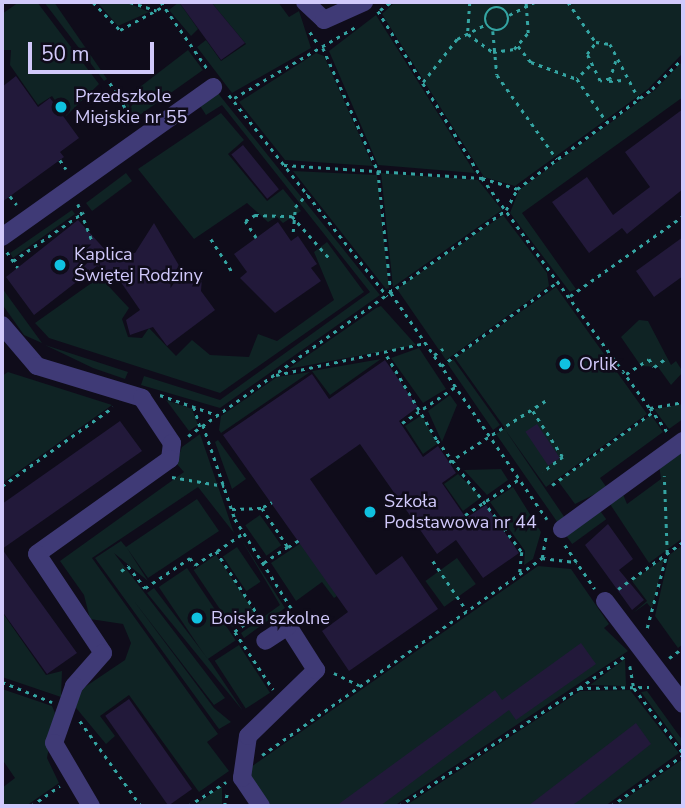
<!DOCTYPE html>
<html>
<head>
<meta charset="utf-8">
<style>
	body { margin:0 }
	#map { position:relative; width:685px; height:808px; overflow:hidden; background:#0f0c1a; font-family:"Nunito Sans",sans-serif }
	div>[style] { position:absolute }
	.green>* { inset:0; background:#0f2324; transform-origin:0 0 }
	.building>* { inset:0; background:#22193a; transform-origin:0 0 }
	.path>* { height:2.5px; margin-top:-1.25px; transform-origin:0; background:repeating-linear-gradient(90deg,#34a4a2 0 3.5px,transparent 0 8.5px) }
	.path>.ring { margin:-1.25px; padding:0; box-sizing:content-box; background:none; border:2.5px solid #34a4a2; border-radius:50% }
	.minor>* { height:18px; margin:-9px; padding:0 9px; transform-origin:9px; border-radius:9px; background:#3f3a76 }
	.dots>* { width:19px; height:19px; translate:-50% -50%; box-sizing:border-box; border:4px solid #0f0c1a; border-radius:50% }
	span { translate:-50% -50%; white-space:nowrap; text-align:center; line-height:1.15; -webkit-text-stroke:5px #0f0c1a; paint-order:stroke }
	.poi-label { font-size:18px; color:#d1c9fb }
	.left { translate:0 -50%; text-align:left }
	.frame { position:absolute; inset:0; border:4px solid #d1c9fb; pointer-events:none }
	.scale { position:absolute; left:28px; top:42px; width:126px; height:32px; box-sizing:border-box; border:4px solid #d1c9fb; border-top:0; padding-left:9px; font-size:21px; line-height:24px; white-space:nowrap; color:#d1c9fb; -webkit-text-stroke:5px #0f0c1a; paint-order:stroke }
</style>
</head>
<body>
<div id="map">
	<div class="green">
		<div style="clip-path:polygon(19px 2px,37px 2px,99px 84px,66px 116px,52px 96px,38px 105px,10px 65px,11px 50px,3px 50px,2px 58px,2px 14px)"></div>
		<div style="clip-path:polygon(44px 2px,54px 2px,107px 79px,104px 81px)"></div>
		<div style="clip-path:polygon(97px 2px,126px 2px,149px 12px,118px 26px)"></div>
		<div style="clip-path:polygon(179px 2px,198px 29px,191px 36px,169px 10px)"></div>
		<div style="clip-path:polygon(211px 2px,278px 2px,289px 17px,299px 11px,311px 48px,232px 93px,197px 47px,206px 40px,221px 61px,246px 44px)"></div>
		<div style="clip-path:polygon(395px 2px,683px 2px,683px 53px,648px 89px,515px 186px,484px 177px,382px 14px)"></div>
		<div style="clip-path:polygon(376px 15px,422px 88px,475px 173px,378px 165px,329px 51px)"></div>
		<div style="clip-path:polygon(188px 50px,203px 70px,134px 119px,123px 100px)"></div>
		<div style="clip-path:polygon(316px 53px,324px 56px,373px 166px,285px 160px,239px 102px)"></div>
		<div style="clip-path:polygon(683px 61px,683px 97px,522px 213px,576px 289px,570px 292px,510px 213px,519px 190px,655px 90px)"></div>
		<div style="clip-path:polygon(217px 92px,380px 295px,220px 408px,141px 385px,144px 376px,220px 400px,370px 292px,222px 105px,206px 115px,199px 104px)"></div>
		<div style="clip-path:polygon(221px 113px,244px 140px,228px 154px,267px 201px,283px 189px,301px 211px,283px 223px,277px 217px,268px 222px,247px 203px,194px 239px,138px 169px)"></div>
		<div style="clip-path:polygon(293px 171px,377px 175px,389px 288px,386px 289px)"></div>
		<div style="left:126px;top:173px;width:10px;height:50px;rotate:53deg"></div>
		<div style="clip-path:polygon(381px 173px,478px 180px,502px 210px,393px 287px)"></div>
		<div style="clip-path:polygon(72px 210px,75px 214px,13px 258px,10px 253px)"></div>
		<div style="clip-path:polygon(503px 215px,547px 273px,549px 286px,446px 360px,397px 289px)"></div>
		<div style="clip-path:polygon(327px 242px,364px 292px,220px 393px,49px 338px,35px 323px,100px 277px,129px 308px,122px 319px,128px 337px,142px 338px,149px 328px,176px 356px,192px 340px,210px 355px,249px 357px,258px 334px,277px 341px,334px 300px,314px 252px)"></div>
		<div style="clip-path:polygon(556px 287px,647px 414px,546px 487px,506px 431px,565px 518px,558px 523px,496px 434px,505px 428px,455px 358px)"></div>
		<div style="clip-path:polygon(2px 288px,42px 343px,24px 335px,2px 304px)"></div>
		<div style="clip-path:polygon(381px 306px,416px 345px,288px 369px,376px 308px)"></div>
		<div style="clip-path:polygon(639px 320px,648px 321px,671px 365px,676px 361px,683px 372px,671px 385px,658px 367px,641px 366px,621px 337px)"></div>
		<div style="clip-path:polygon(45px 345px,128px 372px,125px 379px,93px 368px)"></div>
		<div style="clip-path:polygon(419px 348px,446px 389px,423px 403px,391px 358px)"></div>
		<div style="clip-path:polygon(381px 359px,330px 395px,312px 371px)"></div>
		<div style="clip-path:polygon(453px 359px,500px 425px,493px 430px,447px 363px)"></div>
		<div style="clip-path:polygon(8px 372px,112px 405px,2px 483px,2px 376px)"></div>
		<div style="clip-path:polygon(310px 372px,221px 433px,219px 430px,221px 416px,277px 377px)"></div>
		<div style="clip-path:polygon(450px 395px,457px 405px,442px 442px,428px 411px)"></div>
		<div style="clip-path:polygon(166px 400px,192px 409px,198px 425px,189px 431px)"></div>
		<div style="clip-path:polygon(683px 404px,683px 419px,669px 429px,654px 409px)"></div>
		<div style="clip-path:polygon(422px 415px,437px 444px,423px 454px,405px 426px)"></div>
		<div style="clip-path:polygon(651px 415px,663px 432px,600px 478px,607px 488px,575px 504px,558px 481px)"></div>
		<div style="clip-path:polygon(200px 434px,234px 533px,198px 487px,92px 558px,218px 734px,207px 742px,229px 771px,199px 792px,129px 695px,100px 716px,115px 736px,106px 744px,72px 703px,76px 693px,125px 660px,131px 643px,123px 624px,90px 619px,84px 595px,60px 561px,184px 472px,176px 463px,182px 447px)"></div>
		<div style="clip-path:polygon(218px 440px,246px 479px,232px 489px,215px 442px)"></div>
		<div style="clip-path:polygon(683px 447px,683px 538px,649px 563px,608px 501px,622px 492px,627px 504px,661px 479px,659px 464px)"></div>
		<div style="clip-path:polygon(501px 469px,508px 480px,487px 495px,464px 470px)"></div>
		<div style="clip-path:polygon(458px 474px,482px 497px,463px 511px,444px 484px)"></div>
		<div style="clip-path:polygon(513px 487px,541px 532px,533px 559px,524px 565px,525px 551px,490px 502px)"></div>
		<div style="clip-path:polygon(197px 499px,219px 531px,148px 578px,127px 548px,148px 581px,114px 553px,225px 698px,214px 705px,134px 601px,214px 708px,231px 722px,219px 729px,95px 558px,121px 541px,126px 547px)"></div>
		<div style="left:598px;top:508px;width:14px;height:42px;rotate:54deg"></div>
		<div style="left:260px;top:515px;width:37px;height:18px;rotate:55deg"></div>
		<div style="clip-path:polygon(241px 539px,285px 608px,244px 638px,241px 633px,280px 605px)"></div>
		<div style="clip-path:polygon(301px 543px,337px 596px,334px 598px,322px 582px,296px 601px,271px 563px)"></div>
		<div style="clip-path:polygon(683px 545px,683px 644px,678px 648px,655px 616px,669px 555px)"></div>
		<div style="left:237px;top:547px;width:42px;height:17px;rotate:56deg"></div>
		<div style="left:216px;top:555px;width:69px;height:27px;rotate:56deg"></div>
		<div style="left:457px;top:558px;width:32px;height:39px;rotate:54deg"></div>
		<div style="clip-path:polygon(664px 558px,652px 609px,647px 603px,633px 613px,647px 601px,632px 581px)"></div>
		<div style="clip-path:polygon(538px 566px,571px 569px,609px 624px,604px 628px,628px 651px,394px 806px,266px 806px,248px 769px)"></div>
		<div style="left:187px;top:568px;width:87px;height:34px;rotate:56deg"></div>
		<div style="clip-path:polygon(154px 588px,211px 663px,243px 711px,147px 593px)"></div>
		<div style="clip-path:polygon(2px 612px,46px 675px,62px 671px,61px 697px,2px 677px)"></div>
		<div style="left:239px;top:645px;width:57px;height:29px;rotate:57deg"></div>
		<div style="clip-path:polygon(625px 659px,626px 686px,590px 685px)"></div>
		<div style="clip-path:polygon(2px 689px,52px 706px,55px 713px,47px 758px,59px 783px,26px 806px,2px 806px,2px 788px,15px 778px,2px 759px)"></div>
		<div style="clip-path:polygon(630px 690px,679px 753px,605px 806px,405px 806px,580px 691px)"></div>
		<div style="clip-path:polygon(647px 691px,683px 741px,683px 749px,641px 692px)"></div>
		<div style="clip-path:polygon(683px 759px,683px 806px,615px 806px)"></div>
		<div style="clip-path:polygon(222px 786px,222px 806px,194px 806px)"></div>
	</div>
	<div class="building">
		<div style="clip-path:polygon(179px 2px,211px 2px,245px 43px,221px 60px)"></div>
		<div style="clip-path:polygon(16px 76px,38px 107px,50px 98px,79px 138px,60px 152px,64px 157px,2px 202px,2px 87px)"></div>
		<div style="clip-path:polygon(683px 109px,683px 189px,627px 234px,622px 228px,589px 253px,552px 202px,587px 177px,613px 215px,650px 187px,625px 152px)"></div>
		<div style="left:243px;top:145px;width:57px;height:15px;rotate:51deg"></div>
		<div style="clip-path:polygon(78px 220px,109px 254px,135px 253px,154px 223px,181px 269px,202px 278px,201px 291px,215px 310px,167px 346px,153px 327px,130px 335px,126px 320px,140px 310px,116px 275px,97px 266px,34px 315px,6px 277px)"></div>
		<div style="clip-path:polygon(278px 222px,291px 241px,298px 236px,317px 264px,311px 268px,321px 281px,275px 313px,240px 278px,247px 272px,234px 254px)"></div>
		<div style="clip-path:polygon(683px 237px,683px 276px,654px 297px,636px 271px)"></div>
		<div style="clip-path:polygon(385px 360px,418px 407px,399px 421px,423px 457px,438px 446px,449px 462px,456px 473px,442px 483px,466px 518px,486px 505px,519px 553px,483px 578px,456px 540px,437px 554px,360px 444px,310px 479px,376px 575px,402px 556px,438px 609px,349px 671px,322px 631px,348px 612px,223px 435px,312px 374px,329px 399px)"></div>
		<div style="clip-path:polygon(120px 421px,142px 451px,2px 549px,77px 653px,47px 674px,2px 611px,2px 504px)"></div>
		<div style="left:537px;top:424px;width:41px;height:14px;rotate:56deg"></div>
		<div style="clip-path:polygon(608px 524px,633px 559px,619px 570px,644px 600px,632px 610px,585px 545px)"></div>
		<div style="clip-path:polygon(581px 643px,596px 664px,516px 720px,509px 710px,380px 806px,336px 806px,495px 690px,502px 700px)"></div>
		<div style="left:129px;top:699px;width:110px;height:29px;rotate:55deg"></div>
		<div style="clip-path:polygon(636px 723px,651px 744px,580px 800px,571px 806px,528px 806px)"></div>
	</div>
	<div class="path">
		<div style="left:93px;top:2px;width:39px;rotate:46deg"></div>
		<div style="left:120px;top:30px;width:50px;rotate:-28.6deg"></div>
		<div style="left:130px;top:2px;width:28px;rotate:18deg"></div>
		<div style="left:161px;top:2px;width:84px;rotate:55.2deg"></div>
		<div style="left:470px;top:2px;width:32px;rotate:94deg"></div>
		<div style="left:468px;top:34px;width:31px;rotate:36deg"></div>
		<div style="left:493px;top:52px;width:21px;rotate:-8deg"></div>
		<div style="left:514px;top:49px;width:21px;rotate:-49deg"></div>
		<div style="left:528px;top:33px;width:31px;rotate:-94deg"></div>
		<div style="left:568px;top:2px;width:47px;rotate:55.3deg"></div>
		<div class="ring" style="left:485px;top:7px;width:21.5px;height:21.5px"></div>
		<div style="left:380px;top:10px;width:14px;rotate:-36deg"></div>
		<div style="left:378px;top:11px;width:197px;rotate:58.1deg"></div>
		<div style="left:482px;top:178px;width:285px;rotate:53.9deg"></div>
		<div style="left:650px;top:408px;width:34px;rotate:-10deg"></div>
		<div style="left:509px;top:15px;width:29px;rotate:-27deg"></div>
		<div style="left:493px;top:31px;width:44px;rotate:84.8deg"></div>
		<div style="left:497px;top:75px;width:103px;rotate:54.5deg"></div>
		<div style="left:310px;top:32px;width:14px;rotate:56deg"></div>
		<div style="left:518px;top:46px;width:21px;rotate:51deg"></div>
		<div style="left:531px;top:62px;width:49px;rotate:20.3deg"></div>
		<div style="left:323px;top:48px;width:135px;rotate:65.9deg"></div>
		<div style="left:378px;top:171px;width:123px;rotate:83.9deg"></div>
		<div style="left:391px;top:293px;width:275px;rotate:55.4deg"></div>
		<div style="left:616px;top:61px;width:19px;rotate:108deg"></div>
		<div style="left:610px;top:79px;width:10px;rotate:169deg"></div>
		<div style="left:600px;top:81px;width:30px;rotate:-116deg"></div>
		<div style="left:587px;top:54px;width:15px;rotate:-53deg"></div>
		<div style="left:596px;top:42px;width:14px;rotate:8deg"></div>
		<div style="left:610px;top:44px;width:62px;rotate:62.2deg"></div>
		<div style="left:590px;top:66px;width:18px;rotate:135deg"></div>
		<div style="left:577px;top:79px;width:52px;rotate:55.1deg"></div>
		<div style="left:609px;top:81px;width:14px;rotate:-4deg"></div>
		<div style="left:423px;top:82px;width:55px;rotate:-51.7deg"></div>
		<div style="left:457px;top:39px;width:33px;rotate:-27deg"></div>
		<div style="left:110px;top:83px;width:46px;rotate:58.4deg"></div>
		<div style="left:229px;top:95px;width:256px;rotate:51.8deg"></div>
		<div style="left:234px;top:98px;width:143px;rotate:-30.3deg"></div>
		<div style="left:60px;top:160px;width:11px;rotate:56deg"></div>
		<div style="left:284px;top:165px;width:198px;rotate:3.8deg"></div>
		<div style="left:482px;top:178px;width:37px;rotate:17deg"></div>
		<div style="left:10px;top:196px;width:11px;rotate:52deg"></div>
		<div style="left:78px;top:204px;width:39px;rotate:69deg"></div>
		<div style="left:293px;top:232px;width:25px;rotate:-85deg"></div>
		<div style="left:295px;top:207px;width:18px;rotate:-47deg"></div>
		<div style="left:256px;top:238px;width:20px;rotate:-123deg"></div>
		<div style="left:245px;top:221px;width:12px;rotate:-31deg"></div>
		<div style="left:255px;top:215px;width:37px;rotate:2deg"></div>
		<div style="left:292px;top:216px;width:57px;rotate:48.5deg"></div>
		<div style="left:211px;top:239px;width:40px;rotate:57.1deg"></div>
		<div style="left:7px;top:252px;width:19px;rotate:55deg"></div>
		<div style="left:13px;top:261px;width:86px;rotate:-34.6deg"></div>
		<div style="left:570px;top:296px;width:138px;rotate:-35.3deg"></div>
		<div style="left:434px;top:355px;width:11px;rotate:-34deg"></div>
		<div style="left:387px;top:356px;width:98px;rotate:59.2deg"></div>
		<div style="left:437px;top:440px;width:141px;rotate:52.8deg"></div>
		<div style="left:522px;top:552px;width:20px;rotate:96deg"></div>
		<div style="left:441px;top:366px;width:145px;rotate:-35.8deg"></div>
		<div style="left:626px;top:374px;width:27px;rotate:-33deg"></div>
		<div style="left:649px;top:359px;width:9px;rotate:58deg"></div>
		<div style="left:654px;top:367px;width:14px;rotate:-36deg"></div>
		<div style="left:276px;top:375px;width:152px;rotate:-12.1deg"></div>
		<div style="left:160px;top:395px;width:60px;rotate:19.3deg"></div>
		<div style="left:194px;top:407px;width:21px;rotate:73deg"></div>
		<div style="left:650px;top:408px;width:29px;rotate:54deg"></div>
		<div style="left:533px;top:411px;width:55px;rotate:56.9deg"></div>
		<div style="left:563px;top:457px;width:25px;rotate:143deg"></div>
		<div style="left:402px;top:423px;width:64px;rotate:-34.2deg"></div>
		<div style="left:203px;top:425px;width:99px;rotate:71.2deg"></div>
		<div style="left:235px;top:519px;width:107px;rotate:57.7deg"></div>
		<div style="left:188px;top:436px;width:390px;rotate:-35.4deg"></div>
		<div style="left:506px;top:210px;width:24px;rotate:-62deg"></div>
		<div style="left:517px;top:189px;width:168px;rotate:-36.5deg"></div>
		<div style="left:652px;top:89px;width:44px;rotate:-45deg"></div>
		<div style="left:449px;top:462px;width:114px;rotate:-32.4deg"></div>
		<div style="left:172px;top:477px;width:53px;rotate:9.8deg"></div>
		<div style="left:552px;top:485px;width:125px;rotate:-35.9deg"></div>
		<div style="left:2px;top:486px;width:136px;rotate:-35.4deg"></div>
		<div style="left:263px;top:507px;width:10px;rotate:-29deg"></div>
		<div style="left:232px;top:509px;width:30px;rotate:-2deg"></div>
		<div style="left:262px;top:508px;width:47px;rotate:56.3deg"></div>
		<div style="left:288px;top:547px;width:30px;rotate:146deg"></div>
		<div style="left:465px;top:515px;width:65px;rotate:-33.7deg"></div>
		<div style="left:565px;top:545px;width:53px;rotate:55.7deg"></div>
		<div style="left:288px;top:547px;width:13px;rotate:-32deg"></div>
		<div style="left:217px;top:551px;width:32px;rotate:-34deg"></div>
		<div style="left:542px;top:558px;width:35px;rotate:7deg"></div>
		<div style="left:433px;top:561px;width:60px;rotate:55.8deg"></div>
		<div style="left:121px;top:571px;width:9px;rotate:-36deg"></div>
		<div style="left:128px;top:566px;width:28px;rotate:52deg"></div>
		<div style="left:145px;top:588px;width:54px;rotate:-33.7deg"></div>
		<div style="left:190px;top:558px;width:9px;rotate:54deg"></div>
		<div style="left:195px;top:565px;width:25px;rotate:-34deg"></div>
		<div style="left:216px;top:551px;width:77px;rotate:56.7deg"></div>
		<div style="left:258px;top:615px;width:29px;rotate:144deg"></div>
		<div style="left:235px;top:632px;width:69px;rotate:56.3deg"></div>
		<div style="left:618px;top:589px;width:80px;rotate:-35.9deg"></div>
		<div style="left:647px;top:628px;width:78px;rotate:-75.1deg"></div>
		<div style="left:667px;top:553px;width:77px;rotate:-92.2deg"></div>
		<div style="left:669px;top:658px;width:17px;rotate:-36deg"></div>
		<div style="left:630px;top:666px;width:22px;rotate:80deg"></div>
		<div style="left:634px;top:688px;width:81px;rotate:53deg"></div>
		<div style="left:334px;top:673px;width:28px;rotate:26deg"></div>
		<div style="left:2px;top:682px;width:54px;rotate:21.8deg"></div>
		<div style="left:579px;top:688px;width:56px;rotate:-34.8deg"></div>
		<div style="left:80px;top:721px;width:105px;rotate:54.3deg"></div>
		<div style="left:262px;top:755px;width:342px;rotate:-35.1deg"></div>
		<div style="left:542px;top:558px;width:22px;rotate:-80deg"></div>
		<div style="left:31px;top:806px;width:35px;rotate:-35deg"></div>
		<div style="left:188px;top:806px;width:45px;rotate:-32.3deg"></div>
		<div style="left:224px;top:806px;width:16px;rotate:-76deg"></div>
		<div style="left:399px;top:806px;width:215px;rotate:-33.2deg"></div>
		<div style="left:579px;top:688px;width:70px;rotate:-0.8deg"></div>
		<div style="left:611px;top:806px;width:88px;rotate:-35.3deg"></div>
	</div>
	<div class="minor">
		<div style="left:305px;top:2px;width:26px;rotate:43deg"></div>
		<div style="left:324px;top:20px;width:44px;rotate:-24.2deg"></div>
		<div style="left:2px;top:237px;width:259px;rotate:-35.4deg"></div>
		<div style="left:2px;top:325px;width:54px;rotate:49.5deg"></div>
		<div style="left:37px;top:366px;width:110px;rotate:16.9deg"></div>
		<div style="left:142px;top:398px;width:54px;rotate:56.3deg"></div>
		<div style="left:172px;top:443px;width:16px;rotate:97deg"></div>
		<div style="left:170px;top:459px;width:163px;rotate:144.5deg"></div>
		<div style="left:37px;top:554px;width:119px;rotate:56.3deg"></div>
		<div style="left:103px;top:653px;width:44px;rotate:131.3deg"></div>
		<div style="left:74px;top:686px;width:60px;rotate:109.3deg"></div>
		<div style="left:54px;top:743px;width:73px;rotate:59.6deg"></div>
		<div style="left:562px;top:529px;width:150px;rotate:-36deg"></div>
		<div style="left:605px;top:601px;width:129px;rotate:52.9deg"></div>
		<div style="left:261px;top:806px;width:34px;rotate:-124deg"></div>
		<div style="left:242px;top:778px;width:42px;rotate:-81.9deg"></div>
		<div style="left:248px;top:736px;width:95px;rotate:-44.1deg"></div>
		<div style="left:316px;top:670px;width:52px;rotate:-122.5deg"></div>
		<div style="left:288px;top:626px;width:27px;rotate:147deg"></div>
	</div>
	<div class="dots">
		<div style="left:61px;top:107px;background:#10c1e0"></div>
		<div style="left:60px;top:265px;background:#10c1e0"></div>
		<div style="left:565px;top:364px;background:#10c1e0"></div>
		<div style="left:370px;top:512px;background:#10c1e0"></div>
		<div style="left:197px;top:618px;background:#10c1e0"></div>
	</div>
	<div class="poi-label">
		<span class="left" style="left:75px;top:107px">Przedszkole<br>Miejskie nr 55</span>
		<span class="left" style="left:74px;top:265px">Kaplica<br>Świętej Rodziny</span>
		<span class="left" style="left:579px;top:364px">Orlik</span>
		<span class="left" style="left:384px;top:512px">Szkoła<br>Podstawowa nr 44</span>
		<span class="left" style="left:211px;top:618px">Boiska szkolne</span>
	</div>
	<div class="frame"></div>
	<div class="scale">50 m</div>
</div>
</body>
</html>
